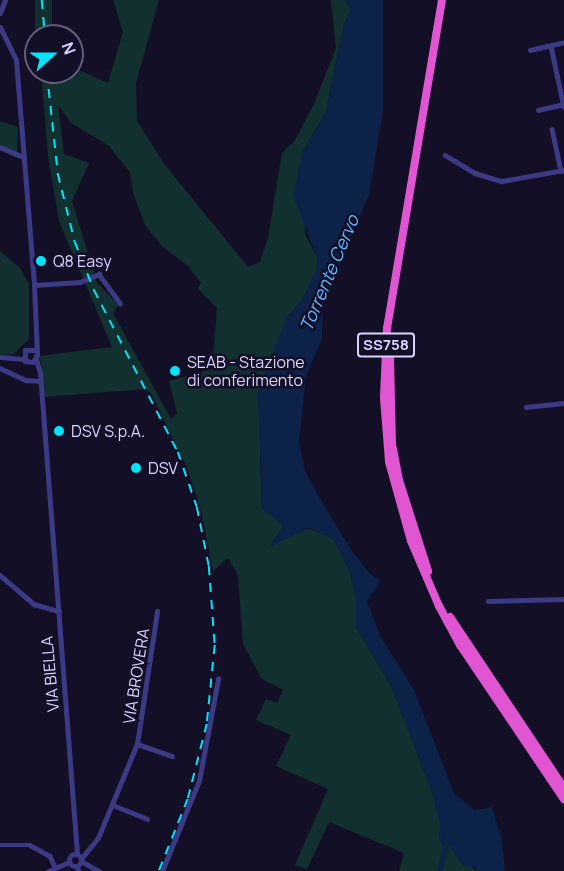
<!DOCTYPE html>
<html>
<head>
<meta charset="utf-8">
<style>
	body { margin:0 }
	#map { position:relative; width:564px; height:871px; overflow:hidden; background:#130f26; font-family:Manrope,sans-serif }
	div>[style] { position:absolute }
	.green>* { inset:0; background:#12302f; transform-origin:0 0 }
	.water>* { inset:0; background:#0c2248 }
	.canal>* { height:4.5px; margin:-2.25px; padding:0 2.25px; transform-origin:2.25px; border-radius:2.25px; background:#0c2248 }
	.minor>* { height:4.5px; margin:-2.25px; padding:0 2.25px; transform-origin:2.25px; border-radius:2.25px; background:#3d3a85 }
	.tertiary>* { height:5px; margin:-2.5px; padding:0 2.5px; transform-origin:2.5px; border-radius:2.5px; background:#3d3a85 }
	.tertiary>.ring { margin:-2.5px; padding:0; box-sizing:content-box; background:none; border:5px solid #3d3a85; border-radius:50% }
	.trunk>* { height:8px; margin:-4px; padding:0 4px; transform-origin:4px; border-radius:4px; background:#e055d1 }
	.rail>* { height:1.5px; margin-top:-0.75px; transform-origin:0; background:repeating-linear-gradient(90deg,#00e5ff 0 9px,transparent 0 17px) }
	.dots>* { width:16px; height:16px; translate:-50% -50%; box-sizing:border-box; border:3px solid #130f26; border-radius:50% }
	span { translate:-50% -50%; white-space:nowrap; text-align:center; line-height:1.15; -webkit-text-stroke:5px #130f26; paint-order:stroke }
	.shield-label span { padding:2px 4px; background:#130f26; border:2px solid; border-radius:4px; -webkit-text-stroke-width:0 }
	.shield-label { font-size:15px; color:#d9d4ff; font-weight:700 }
	.poi-label { font-size:16px; color:#d9d4ff }
	.left { translate:0 -50%; text-align:left }
	.street-label { font-size:16px; color:#d9d4ff }
	.water-label { font-size:18px; color:#62b6ff; font-style:italic }
	.north { position:absolute; left:24px; top:24px; width:60px; height:60px; box-sizing:border-box; background:#130f26; border:2px solid #625e7d; border-radius:50%; rotate:69deg; font-size:16px; font-weight:700; line-height:24px; text-align:center; color:#d9d4ff }
	.north::after { content:''; display:block; margin:auto; width:21px; height:27px; background:#00e5ff; clip-path:polygon(50% 0,100% 100%,50% 72%,0 100%) }
</style>
</head>
<body>
<div id="map">
	<div class="green">
		<div style="left:35px;top:0;width:17px;height:36px"></div>
		<div style="clip-path:polygon(evenodd,113px 0,159px 0,136px 83px,137px 121px,165px 165px,248px 267px,260px 262px,268px 238px,282px 153px,295px 140px,314px 104px,336px 48px,331px 0,345px 0,351px 10px,344px 24px,326px 112px,303px 151px,305px 234px,317px 257px,317px 269px,302px 300px,286px 318px,260px 458px,262px 509px,334px 539px,349px 569px,356px 598px,356px 627px,392px 688px,432px 792px,444px 839px,476px 871px,399px 871px,404px 853px,329px 822px,307px 869px,295px 865px,328px 789px,276px 766px,291px 735px,256px 720px,266px 699px,277px 703px,283px 690px,262px 679px,243px 644px,238px 575px,228px 558px,213px 571px,201px 510px,188px 470px,151px 393px,145px 389px,45px 397px,40px 356px,112px 347px,59px 221px,48px 156px,41px 72px,72px 72px,72px 67px,108px 83px,123px 32px,113px 0,58px 105px,71px 123px,109px 146px,130px 172px,133px 193px,145px 225px,162px 246px,188px 266px,201px 283px,198px 289px,217px 308px,212px 369px,169px 381px,177px 414px,171px 419px,113px 313px,119px 305px,97px 283px,72px 201px,89px 163px,64px 154px,58px 105px)"></div>
		<div style="clip-path:polygon(0 121px,18px 127px,17px 156px,0 149px)"></div>
		<div style="clip-path:polygon(0 251px,20px 268px,29px 284px,29px 339px,14px 354px,0 355px)"></div>
	</div>
	<div class="water">
		<div style="clip-path:polygon(345px 0,383px 0,383px 111px,369px 195px,323px 304px,322px 338px,306px 376px,299px 442px,305px 471px,319px 497px,350px 548px,370px 574px,381px 581px,367px 601px,380px 636px,414px 690px,454px 793px,475px 810px,492px 807px,502px 840px,505px 871px,476px 871px,475px 867px,463px 866px,444px 839px,432px 792px,392px 688px,356px 627px,356px 598px,349px 569px,334px 540px,310px 528px,269px 547px,283px 526px,262px 509px,258px 392px,286px 318px,302px 300px,317px 269px,317px 257px,293px 195px,303px 151px,326px 112px,344px 24px,351px 10px)"></div>
	</div>
	<div class="canal">
		<div style="left:439px;top:871px;width:24px;rotate:-75deg"></div>
		<div style="left:445px;top:848px;width:14px;rotate:-107deg"></div>
		<div style="left:441px;top:835px;width:11px;rotate:-80deg"></div>
	</div>
	<div class="minor">
		<div style="left:551px;top:46px;width:62px;rotate:78deg"></div>
		<div style="left:530px;top:50px;width:35px;rotate:-13deg"></div>
		<div style="left:538px;top:110px;width:27px;rotate:-13deg"></div>
		<div style="left:552px;top:129px;width:43px;rotate:77.9deg"></div>
		<div style="left:0;top:147px;width:26px;rotate:23deg"></div>
		<div style="left:445px;top:155px;width:35px;rotate:31deg"></div>
		<div style="left:475px;top:173px;width:28px;rotate:17deg"></div>
		<div style="left:502px;top:181px;width:63px;rotate:-10.1deg"></div>
		<div style="left:34px;top:285px;width:46px;rotate:-3.7deg"></div>
		<div style="left:80px;top:282px;width:21px;rotate:-23deg"></div>
		<div style="left:99px;top:274px;width:36px;rotate:54deg"></div>
		<div style="left:0;top:357px;width:24px;rotate:5deg"></div>
		<div style="left:0;top:368px;width:29px;rotate:25deg"></div>
		<div style="left:26px;top:380px;width:14px;rotate:4deg"></div>
		<div style="left:526px;top:407px;width:38px;rotate:-6deg"></div>
		<div style="left:0;top:575px;width:45px;rotate:40.5deg"></div>
		<div style="left:34px;top:604px;width:26px;rotate:16deg"></div>
		<div style="left:488px;top:601px;width:76px;rotate:-1.5deg"></div>
		<div style="left:137px;top:744px;width:37px;rotate:19deg"></div>
		<div style="left:113px;top:805px;width:37px;rotate:22deg"></div>
		<div style="left:0;top:845px;width:30px"></div>
		<div style="left:30px;top:845px;width:23px;rotate:29deg"></div>
		<div style="left:50px;top:856px;width:10px;rotate:66deg"></div>
		<div style="left:81px;top:859px;width:27px;rotate:-51deg"></div>
		<div style="left:98px;top:838px;width:102px;rotate:-67.5deg"></div>
		<div style="left:137px;top:744px;width:134px;rotate:-81.4deg"></div>
		<div style="left:81px;top:861px;width:21px;rotate:29deg"></div>
		<div style="left:77px;top:867px;width:4px;rotate:63deg"></div>
		<div style="left:162px;top:871px;width:97px;rotate:-67.7deg"></div>
		<div style="left:199px;top:781px;width:104px;rotate:-79.4deg"></div>
	</div>
	<div class="tertiary">
		<div style="left:0;top:13px;width:14px;rotate:-69deg"></div>
		<div style="left:0;top:27px;width:37px;rotate:64deg"></div>
		<div style="left:16px;top:60px;width:226px;rotate:85.4deg"></div>
		<div style="left:34px;top:285px;width:70px;rotate:87.5deg"></div>
		<div style="left:37px;top:355px;width:8px;rotate:120deg"></div>
		<div style="left:33px;top:362px;width:8px;rotate:-173deg"></div>
		<div style="left:25px;top:361px;width:11px;rotate:-90deg"></div>
		<div style="left:25px;top:350px;width:10px"></div>
		<div style="left:36px;top:359px;width:15px;rotate:74deg"></div>
		<div style="left:40px;top:373px;width:482px;rotate:85.6deg"></div>
		<div class="ring" style="left:69px;top:854px;width:7px;height:7px"></div>
		<div style="left:48px;top:871px;width:23px;rotate:-23deg"></div>
	</div>
	<div class="trunk">
		<div style="left:442px;top:0;width:333px;rotate:99.5deg"></div>
		<div style="left:387px;top:328px;width:70px;rotate:92.5deg"></div>
		<div style="left:384px;top:398px;width:64px;rotate:85.5deg"></div>
		<div style="left:389px;top:462px;width:82px;rotate:74.4deg"></div>
		<div style="left:411px;top:541px;width:71px;rotate:66.7deg"></div>
		<div style="left:439px;top:606px;width:44px;rotate:61.7deg"></div>
		<div style="left:460px;top:645px;width:186px;rotate:56deg"></div>
		<div style="left:390px;top:357px;width:87px;rotate:88.7deg"></div>
		<div style="left:392px;top:444px;width:37px;rotate:79deg"></div>
		<div style="left:399px;top:480px;width:96px;rotate:72.3deg"></div>
		<div style="left:450px;top:617px;width:206px;rotate:56.3deg"></div>
	</div>
	<div class="rail">
		<div style="left:42px;top:0;width:36px;rotate:85deg"></div>
		<div style="left:47px;top:72px;width:103px;rotate:83.8deg"></div>
		<div style="left:58px;top:174px;width:70px;rotate:76deg"></div>
		<div style="left:75px;top:242px;width:52px;rotate:68.4deg"></div>
		<div style="left:94px;top:290px;width:182px;rotate:62.6deg"></div>
		<div style="left:178px;top:452px;width:58px;rotate:70.9deg"></div>
		<div style="left:197px;top:507px;width:60px;rotate:78.5deg"></div>
		<div style="left:209px;top:566px;width:79px;rotate:85.7deg"></div>
		<div style="left:215px;top:645px;width:79px;rotate:95.8deg"></div>
		<div style="left:207px;top:724px;width:77px;rotate:104.2deg"></div>
		<div style="left:188px;top:799px;width:78px;rotate:111.9deg"></div>
	</div>
	<div class="dots">
		<div style="left:41px;top:261px;background:#00e5ff"></div>
		<div style="left:175px;top:371px;background:#00e5ff"></div>
		<div style="left:59px;top:431px;background:#00e5ff"></div>
		<div style="left:136px;top:468px;background:#00e5ff"></div>
	</div>
	<div class="shield-label">
		<span style="left:386px;top:345px">SS758</span>
	</div>
	<div class="poi-label">
		<span class="left" style="left:53px;top:261px">Q8 Easy</span>
		<span class="left" style="left:187px;top:371px">SEAB - Stazione<br>di conferimento</span>
		<span class="left" style="left:71px;top:431px">DSV S.p.A.</span>
		<span class="left" style="left:148px;top:468px">DSV</span>
	</div>
	<div class="street-label">
		<span style="left:50px;top:674px;rotate:-95deg">VIA BIELLA</span>
		<span style="left:136px;top:676px;rotate:-81deg">VIA BROVERA</span>
	</div>
	<div class="water-label">
		<span style="left:329px;top:273px;rotate:-67deg">Torrente Cervo</span>
	</div>
	<div class="north">N</div>
</div>
</body>
</html>
